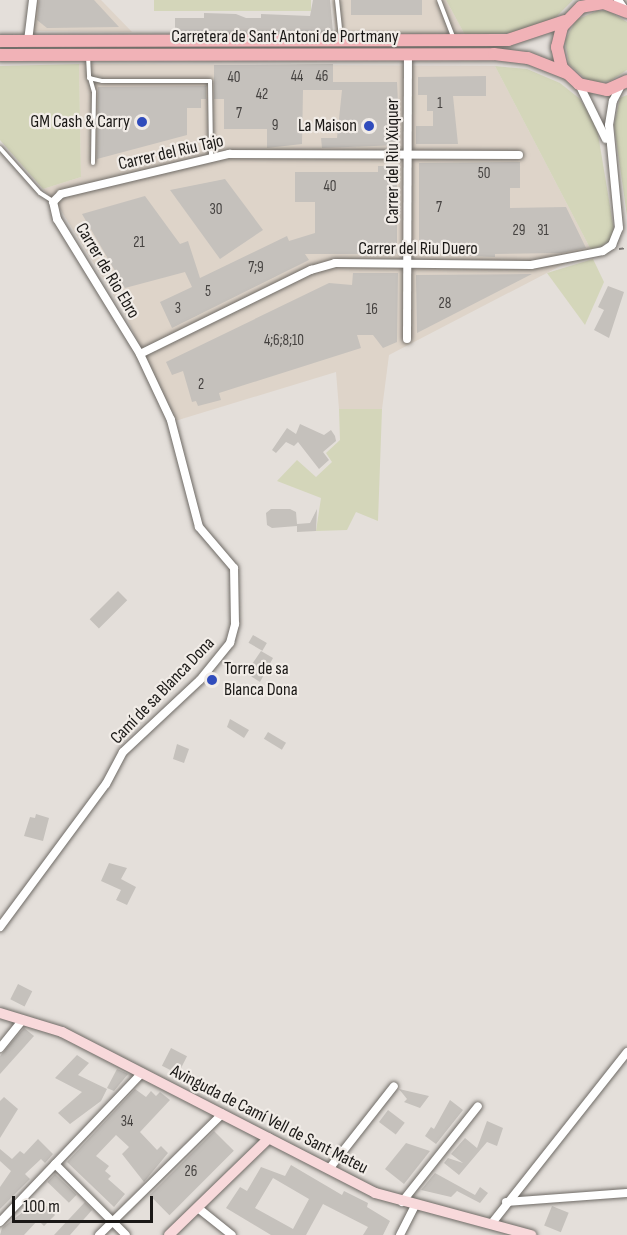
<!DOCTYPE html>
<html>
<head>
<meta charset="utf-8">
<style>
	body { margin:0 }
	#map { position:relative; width:627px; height:1235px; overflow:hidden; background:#e4dfda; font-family:"Sofia Sans Condensed",sans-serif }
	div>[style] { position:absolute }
	.built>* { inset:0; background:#ded4c9 }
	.green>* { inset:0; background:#d4d6ba; transform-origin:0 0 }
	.building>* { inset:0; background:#c5c1bc; transform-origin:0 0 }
	.path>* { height:1.5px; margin-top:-0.75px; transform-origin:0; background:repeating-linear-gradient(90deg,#7d7a76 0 4.5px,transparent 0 9px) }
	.roads { filter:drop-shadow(0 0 2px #6e6a65) drop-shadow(0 0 2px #6e6a65) }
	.lane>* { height:4px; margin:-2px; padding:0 2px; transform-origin:2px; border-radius:2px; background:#fff }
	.street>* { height:8px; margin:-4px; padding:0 4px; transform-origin:4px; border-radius:4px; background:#fff }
	.secondary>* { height:10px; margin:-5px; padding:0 5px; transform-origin:5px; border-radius:5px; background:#f8d9db }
	.primary>* { height:12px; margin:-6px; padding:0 6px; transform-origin:6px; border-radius:6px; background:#f1b2b7 }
	.dots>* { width:16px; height:16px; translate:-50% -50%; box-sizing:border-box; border:3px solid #f1ece7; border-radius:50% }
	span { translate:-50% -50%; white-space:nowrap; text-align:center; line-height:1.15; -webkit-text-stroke:4.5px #f1ece7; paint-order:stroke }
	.number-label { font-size:15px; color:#454240 }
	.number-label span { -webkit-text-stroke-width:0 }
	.street-label { font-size:18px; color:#1a1816 }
	.poi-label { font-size:18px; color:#1a1816 }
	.right { translate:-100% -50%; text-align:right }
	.left { translate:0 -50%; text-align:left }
	.scale { position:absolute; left:12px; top:1196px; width:141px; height:27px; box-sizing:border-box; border:3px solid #1a1816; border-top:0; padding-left:8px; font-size:18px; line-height:21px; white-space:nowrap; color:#1a1816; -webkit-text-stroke:4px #f1ece7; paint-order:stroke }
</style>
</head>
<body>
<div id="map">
	<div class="built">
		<div style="clip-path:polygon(37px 0,101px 0,132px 32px,32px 31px)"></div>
		<div style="clip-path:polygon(332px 0,446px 0,465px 35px,336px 34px)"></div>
		<div style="clip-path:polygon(79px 64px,495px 66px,591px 250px,389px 355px,382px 409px,339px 409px,336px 372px,175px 421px,125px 314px,59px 207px,43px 189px,81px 177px)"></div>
	</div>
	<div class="green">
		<div style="left:154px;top:0;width:157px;height:11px"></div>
		<div style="clip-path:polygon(446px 0,573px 0,555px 18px,516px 33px,465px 35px)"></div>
		<div style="clip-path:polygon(597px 11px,608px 11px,627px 22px,627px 70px,610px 81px,598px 82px,587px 80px,569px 64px,565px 41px,576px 20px)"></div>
		<div style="clip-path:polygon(79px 64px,81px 177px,43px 189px,0 140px,0 66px)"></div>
		<div style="clip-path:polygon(495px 66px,527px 69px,560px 83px,580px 99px,597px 128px,614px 230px,613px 238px,602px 246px,591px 250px)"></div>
		<div style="clip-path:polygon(627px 95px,627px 216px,614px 125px,620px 98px)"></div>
		<div style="clip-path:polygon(593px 259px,604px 282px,585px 325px,547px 273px)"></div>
		<div style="clip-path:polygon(339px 409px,382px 409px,378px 521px,356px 512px,347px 530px,316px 531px,321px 498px,277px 481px,297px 460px,316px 477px,332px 462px,326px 453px,340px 440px)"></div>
	</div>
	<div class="building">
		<div style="clip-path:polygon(39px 0,94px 0,119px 27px,47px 28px,37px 20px)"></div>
		<div style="clip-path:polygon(313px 0,330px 0,333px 32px,175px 31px,175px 18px,204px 18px,204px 13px,236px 14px,246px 18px,261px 18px,261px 14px,310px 16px)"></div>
		<div style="left:351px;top:0;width:71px;height:15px"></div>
		<div style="clip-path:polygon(333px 64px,333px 82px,397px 82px,400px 145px,322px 148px,321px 138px,337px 138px,342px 90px,303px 90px,302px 144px,267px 148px,267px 129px,224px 129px,224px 99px,214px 99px,214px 65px)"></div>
		<div style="clip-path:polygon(486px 76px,486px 96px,453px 96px,458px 144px,416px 144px,416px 126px,433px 126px,433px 111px,427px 111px,427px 95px,418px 95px,418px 77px)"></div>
		<div style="clip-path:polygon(206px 86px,206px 99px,201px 99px,201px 108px,187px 108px,187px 135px,97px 159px,98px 87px)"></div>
		<div style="clip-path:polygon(520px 162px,520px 188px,510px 188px,510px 208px,566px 207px,586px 248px,561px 253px,495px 254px,495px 257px,419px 254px,419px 163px)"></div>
		<div style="clip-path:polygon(378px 166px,397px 166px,397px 254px,305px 254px,309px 260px,172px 328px,160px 302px,192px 287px,185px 272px,125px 288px,82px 214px,145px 196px,180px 244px,188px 241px,200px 278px,287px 236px,289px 241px,315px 233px,315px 202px,295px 202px,295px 172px,378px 172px)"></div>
		<div style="clip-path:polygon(225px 179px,263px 230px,220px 259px,170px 190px)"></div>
		<div style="clip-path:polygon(353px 273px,398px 273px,397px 342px,383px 348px,373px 335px,357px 335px,361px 348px,219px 393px,221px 400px,198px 406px,196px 401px,192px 402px,183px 371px,172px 375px,166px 362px,329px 283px,352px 285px)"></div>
		<div style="clip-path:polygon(532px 274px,417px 333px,416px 275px)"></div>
		<div style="clip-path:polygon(608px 286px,624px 292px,609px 338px,594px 330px,604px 310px,598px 307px)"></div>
		<div style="clip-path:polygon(300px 424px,324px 435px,331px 430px,335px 436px,336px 441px,323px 452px,329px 460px,319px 469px,298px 442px,294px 446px,286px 442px,276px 453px,272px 450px,287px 428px,296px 434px)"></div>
		<div style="clip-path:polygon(271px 509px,290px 509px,296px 512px,297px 524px,310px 523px,317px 509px,316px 531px,297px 532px,297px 526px,272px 528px,267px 525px,266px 513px)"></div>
		<div style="left:118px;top:591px;width:13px;height:40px;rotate:45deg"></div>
		<div style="left:253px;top:635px;width:16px;height:9px;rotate:30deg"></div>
		<div style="clip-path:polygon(261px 651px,273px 658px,260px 682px,246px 673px)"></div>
		<div style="clip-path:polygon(230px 719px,249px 730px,244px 738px,227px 727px)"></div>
		<div style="left:268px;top:732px;width:21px;height:8px;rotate:31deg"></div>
		<div style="clip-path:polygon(177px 744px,189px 749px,184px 763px,173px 759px)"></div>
		<div style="clip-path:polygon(36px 814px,49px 818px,43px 841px,24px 836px,30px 817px,35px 818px)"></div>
		<div style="clip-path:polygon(109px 863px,127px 868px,121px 879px,136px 887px,127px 905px,116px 900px,121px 890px,101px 881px)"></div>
		<div style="left:18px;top:984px;width:16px;height:17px;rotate:27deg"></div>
		<div style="clip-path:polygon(24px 1028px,34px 1036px,0 1074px,0 1056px)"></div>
		<div style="left:171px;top:1048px;width:18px;height:20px;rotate:27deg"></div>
		<div style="clip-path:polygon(77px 1055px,89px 1063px,78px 1075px,107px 1089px,101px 1101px,70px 1124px,58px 1113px,82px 1092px,55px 1078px)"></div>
		<div style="clip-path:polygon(117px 1069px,128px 1074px,114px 1091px,107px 1088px)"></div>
		<div style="clip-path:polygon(135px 1089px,146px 1097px,151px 1091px,156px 1096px,160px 1092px,170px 1100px,140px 1132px,157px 1150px,161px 1146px,168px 1153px,144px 1182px,122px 1154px,129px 1147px,116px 1135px,96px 1156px,109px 1166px,105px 1171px,111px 1176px,108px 1179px,125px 1194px,114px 1207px,67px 1162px)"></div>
		<div style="clip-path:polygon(399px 1089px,429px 1096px,420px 1108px,404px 1102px,407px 1099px)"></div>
		<div style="clip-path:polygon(4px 1097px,18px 1109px,0 1138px,0 1101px)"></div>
		<div style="clip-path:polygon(450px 1100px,463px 1110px,436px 1144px,425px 1136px,431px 1127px,434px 1129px)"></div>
		<div style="left:388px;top:1110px;width:21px;height:15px;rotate:37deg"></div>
		<div style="clip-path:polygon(487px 1121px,503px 1128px,497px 1146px,487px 1142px,459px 1175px,444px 1163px,448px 1158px,463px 1163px,451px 1154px,465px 1138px,477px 1148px)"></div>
		<div style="left:214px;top:1131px;width:28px;height:91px;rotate:45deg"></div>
		<div style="clip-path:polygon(38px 1139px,53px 1154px,45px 1163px,41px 1159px,25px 1174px,30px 1179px,0 1209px,0 1187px,11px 1171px,0 1161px,0 1149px,12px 1159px,20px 1151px,24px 1154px)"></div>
		<div style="clip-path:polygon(406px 1143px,430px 1151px,404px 1184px,385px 1169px)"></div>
		<div style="clip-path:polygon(evenodd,291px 1165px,342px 1195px,344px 1191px,368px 1203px,367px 1207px,390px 1221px,383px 1235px,363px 1235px,368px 1227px,323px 1204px,306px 1235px,271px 1235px,226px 1208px,240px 1187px,247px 1191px,261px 1167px,285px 1176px,291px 1165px,273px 1178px,309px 1199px,293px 1229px,255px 1208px,273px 1178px)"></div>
		<div style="clip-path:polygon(435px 1173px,475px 1195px,480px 1187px,488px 1193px,480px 1203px,457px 1191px,451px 1197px,421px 1190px)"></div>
		<div style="left:55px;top:1174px;width:30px;height:11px;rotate:44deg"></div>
		<div style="clip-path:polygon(40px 1199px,55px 1215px,44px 1226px,38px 1220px,24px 1235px,0 1235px,2px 1228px)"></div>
		<div style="clip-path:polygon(85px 1202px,92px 1210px,70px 1235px,54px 1235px)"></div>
		<div style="left:552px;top:1206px;width:18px;height:21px;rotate:22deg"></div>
	</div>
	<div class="path">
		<div style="left:619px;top:249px;width:8px;rotate:-7deg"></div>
	</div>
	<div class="roads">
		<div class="lane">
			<div style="left:337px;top:0;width:38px;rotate:84deg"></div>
			<div style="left:439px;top:0;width:40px;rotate:69deg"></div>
			<div style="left:88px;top:56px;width:22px;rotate:87deg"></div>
			<div style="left:89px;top:78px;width:13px;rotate:13deg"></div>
			<div style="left:102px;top:81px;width:108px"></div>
			<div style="left:210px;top:81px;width:76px;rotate:89.2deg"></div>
			<div style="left:90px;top:78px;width:15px;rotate:74deg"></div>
			<div style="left:94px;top:92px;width:71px;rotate:90.8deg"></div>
			<div style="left:0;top:148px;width:60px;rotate:48.4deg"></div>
			<div style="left:40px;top:193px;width:15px;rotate:32deg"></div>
		</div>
		<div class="street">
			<div style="left:618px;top:0;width:12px;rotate:55deg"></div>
			<div style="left:28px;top:41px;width:41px;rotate:-83deg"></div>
			<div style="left:579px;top:84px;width:61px;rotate:63.9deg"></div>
			<div style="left:407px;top:339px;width:284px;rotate:-89.8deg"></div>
			<div style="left:140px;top:354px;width:191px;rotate:-26.2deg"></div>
			<div style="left:311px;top:270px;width:25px;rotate:-16deg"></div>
			<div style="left:335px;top:263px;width:196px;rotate:0.6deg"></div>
			<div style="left:531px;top:265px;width:73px;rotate:-11deg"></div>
			<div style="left:603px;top:251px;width:11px;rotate:-34deg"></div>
			<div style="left:612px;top:245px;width:18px;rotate:-68deg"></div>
			<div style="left:619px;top:228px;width:103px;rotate:-95.5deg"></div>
			<div style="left:609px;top:125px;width:24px;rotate:-81deg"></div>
			<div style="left:613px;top:101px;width:18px;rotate:-63deg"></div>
			<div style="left:0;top:927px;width:178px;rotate:-53.5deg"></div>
			<div style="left:106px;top:784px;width:36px;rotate:-62deg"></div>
			<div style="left:123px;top:752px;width:105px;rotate:-43.1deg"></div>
			<div style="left:200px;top:680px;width:48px;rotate:-51deg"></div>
			<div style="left:230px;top:643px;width:20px;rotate:-75deg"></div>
			<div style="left:235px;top:624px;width:56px;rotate:-91deg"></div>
			<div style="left:234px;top:568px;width:54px;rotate:-130.5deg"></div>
			<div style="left:199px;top:527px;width:111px;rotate:-104.7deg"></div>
			<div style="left:171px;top:420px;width:73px;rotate:-115.2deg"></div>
			<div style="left:140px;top:354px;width:158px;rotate:-121.6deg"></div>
			<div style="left:57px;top:219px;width:17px;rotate:-103deg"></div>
			<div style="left:53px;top:202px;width:11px;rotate:-45deg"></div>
			<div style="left:61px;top:194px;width:173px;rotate:-13.4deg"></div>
			<div style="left:229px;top:154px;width:290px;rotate:0.2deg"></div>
			<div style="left:0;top:1048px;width:35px;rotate:-51deg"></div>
			<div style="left:55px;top:1164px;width:100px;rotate:45deg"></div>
			<div style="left:329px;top:1169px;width:105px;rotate:-51.9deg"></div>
			<div style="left:402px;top:1202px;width:122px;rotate:-51.6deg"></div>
			<div style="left:506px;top:1202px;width:121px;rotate:-4.3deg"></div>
			<div style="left:198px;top:1208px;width:43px;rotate:38.5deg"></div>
			<div style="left:0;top:1222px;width:206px;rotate:-46.4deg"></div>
			<div style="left:492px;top:1223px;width:218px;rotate:-51.7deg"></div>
			<div style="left:99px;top:1235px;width:173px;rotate:-44.5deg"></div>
			<div style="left:400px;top:1235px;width:34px;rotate:-63deg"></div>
		</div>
		<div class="secondary">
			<div style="left:0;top:1013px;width:65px;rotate:17deg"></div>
			<div style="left:62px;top:1032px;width:352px;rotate:27.2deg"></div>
			<div style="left:375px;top:1193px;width:162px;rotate:15.1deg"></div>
			<div style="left:169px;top:1235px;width:139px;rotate:-44.1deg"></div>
		</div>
		<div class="primary">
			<div style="left:627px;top:12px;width:26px;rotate:-159deg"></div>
			<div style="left:603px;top:3px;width:22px;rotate:170deg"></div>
			<div style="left:581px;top:7px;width:28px;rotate:134deg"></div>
			<div style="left:562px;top:27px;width:21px;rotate:104deg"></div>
			<div style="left:557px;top:47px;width:22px;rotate:77deg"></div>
			<div style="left:562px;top:68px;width:23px;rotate:43deg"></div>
			<div style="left:579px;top:84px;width:29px;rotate:12deg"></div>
			<div style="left:607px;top:90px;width:22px;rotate:-24deg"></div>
			<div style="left:0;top:41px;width:508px;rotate:-0.11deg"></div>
			<div style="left:508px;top:40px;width:60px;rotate:-18.4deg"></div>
			<div style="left:0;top:55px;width:494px;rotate:-0.1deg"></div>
			<div style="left:494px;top:54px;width:34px;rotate:7deg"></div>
			<div style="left:528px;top:58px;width:41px;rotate:21.5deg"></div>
		</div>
	</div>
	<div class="dots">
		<div style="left:142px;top:122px;background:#304cbc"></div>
		<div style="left:369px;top:126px;background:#304cbc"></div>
		<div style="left:212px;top:680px;background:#304cbc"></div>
	</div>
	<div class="number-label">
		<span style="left:297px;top:77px">44</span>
		<span style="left:322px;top:77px">46</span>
		<span style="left:234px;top:78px">40</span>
		<span style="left:262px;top:95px">42</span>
		<span style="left:440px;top:104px">1</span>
		<span style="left:239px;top:114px">7</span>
		<span style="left:275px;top:126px">9</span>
		<span style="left:484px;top:174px">50</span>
		<span style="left:330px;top:187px">40</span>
		<span style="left:439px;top:208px">7</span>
		<span style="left:216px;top:210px">30</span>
		<span style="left:519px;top:231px">29</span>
		<span style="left:543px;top:231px">31</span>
		<span style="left:139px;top:243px">21</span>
		<span style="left:256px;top:268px">7;9</span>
		<span style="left:208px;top:292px">5</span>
		<span style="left:445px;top:304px">28</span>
		<span style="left:178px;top:309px">3</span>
		<span style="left:372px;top:310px">16</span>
		<span style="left:284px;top:341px">4;6;8;10</span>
		<span style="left:201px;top:385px">2</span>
		<span style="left:127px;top:1122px">34</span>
		<span style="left:191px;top:1172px">26</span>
	</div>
	<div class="street-label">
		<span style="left:285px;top:37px">Carretera de Sant Antoni de Portmany</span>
		<span style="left:171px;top:153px;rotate:-13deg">Carrer del Riu Tajo</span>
		<span style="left:393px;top:161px;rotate:-90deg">Carrer del Riu Xúquer</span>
		<span style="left:418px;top:249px">Carrer del Riu Duero</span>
		<span style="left:107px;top:271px;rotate:59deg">Carrer de Rio Ebro</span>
		<span style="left:163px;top:691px;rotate:-46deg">Camí de sa Blanca Dona</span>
		<span style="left:269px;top:1120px;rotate:27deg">Avinguda de Camí Vell de Sant Mateu</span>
	</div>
	<div class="poi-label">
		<span class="right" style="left:130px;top:122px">GM Cash &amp; Carry</span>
		<span class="right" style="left:357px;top:126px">La Maison</span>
		<span class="left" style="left:224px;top:680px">Torre de sa<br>Blanca Dona</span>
	</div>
	<div class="scale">100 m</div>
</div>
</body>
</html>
